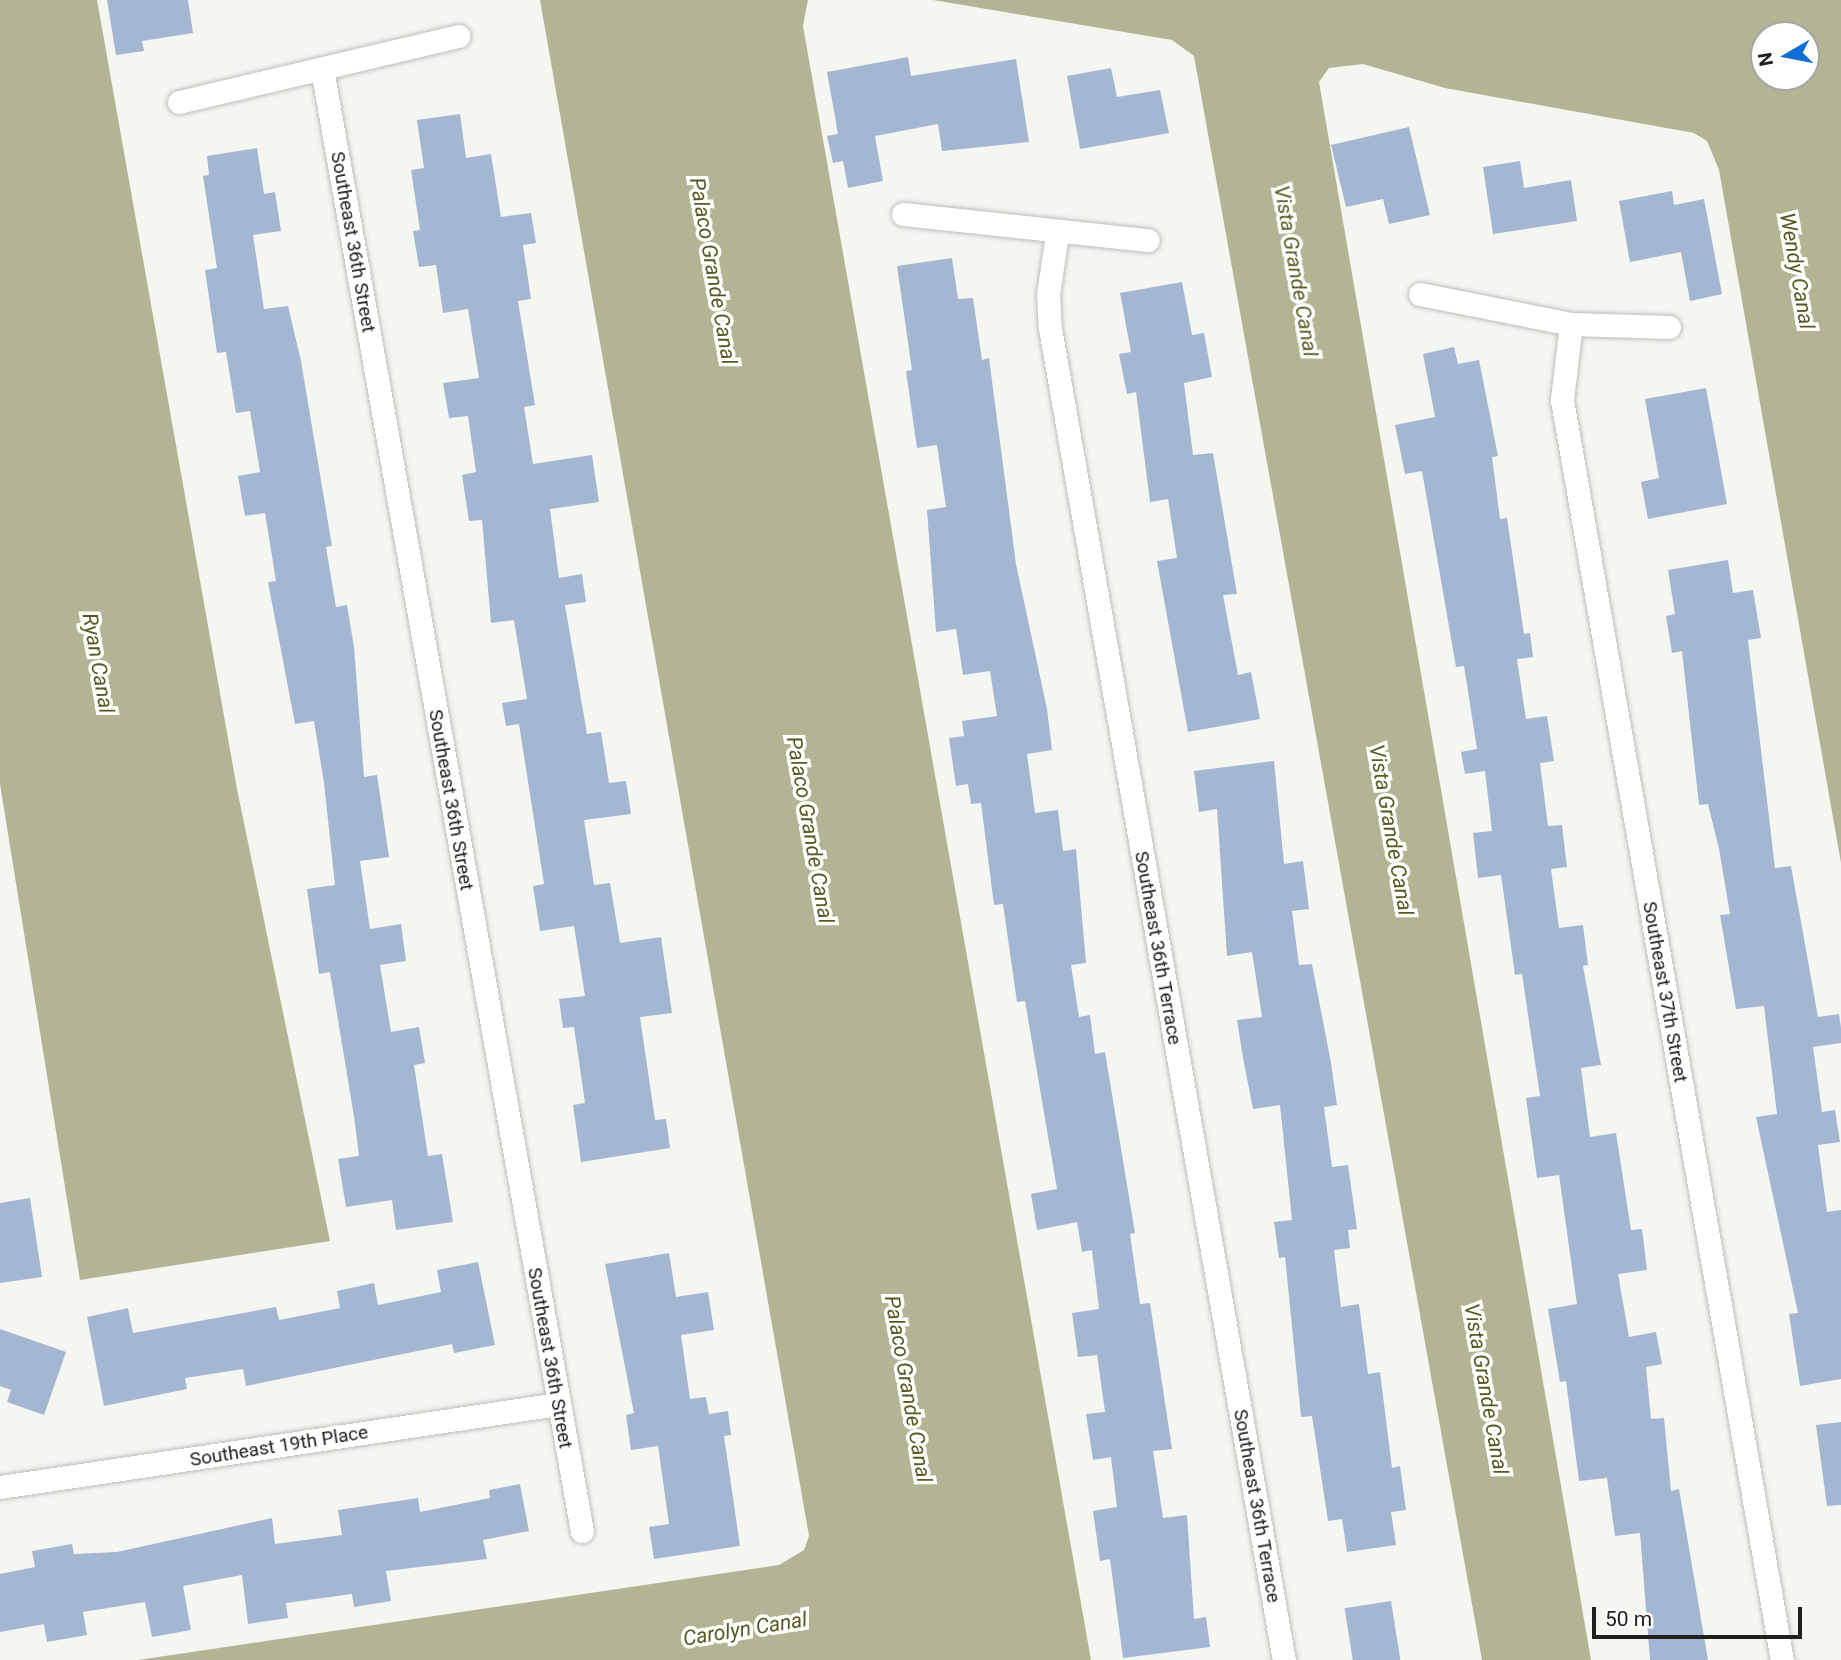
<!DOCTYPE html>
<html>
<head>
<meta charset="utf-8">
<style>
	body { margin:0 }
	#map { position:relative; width:1841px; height:1660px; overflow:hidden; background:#f5f6f2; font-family:Roboto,sans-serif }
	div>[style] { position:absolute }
	.water>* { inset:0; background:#b2b494 }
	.building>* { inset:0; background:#a3b7d2; transform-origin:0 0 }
	.roads { filter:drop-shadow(0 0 2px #bdbdba) drop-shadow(0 0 2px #bdbdba) }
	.street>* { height:23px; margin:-11.5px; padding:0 11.5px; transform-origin:11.5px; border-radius:11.5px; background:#fff }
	span { translate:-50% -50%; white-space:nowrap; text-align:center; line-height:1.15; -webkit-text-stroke:7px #fffffe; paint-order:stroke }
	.street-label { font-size:19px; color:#20201f }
	.water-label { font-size:21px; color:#575924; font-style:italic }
	.north { position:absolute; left:1750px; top:21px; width:70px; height:70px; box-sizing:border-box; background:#fffffe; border:2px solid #a6a6a5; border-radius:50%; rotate:260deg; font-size:19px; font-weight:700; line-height:28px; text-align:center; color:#20201f }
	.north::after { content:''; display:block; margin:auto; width:24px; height:32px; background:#106ed7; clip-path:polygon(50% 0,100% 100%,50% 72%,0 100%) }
	.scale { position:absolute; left:1592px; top:1607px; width:210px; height:32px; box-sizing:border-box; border:4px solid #20201f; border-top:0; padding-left:9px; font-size:21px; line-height:24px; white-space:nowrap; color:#20201f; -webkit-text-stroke:5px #fffffe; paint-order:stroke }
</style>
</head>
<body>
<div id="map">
	<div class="water">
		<div style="clip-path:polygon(0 0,97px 0,237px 789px,330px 1241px,80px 1280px,0 784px)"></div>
		<div style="clip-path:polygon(540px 0,808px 0,803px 26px,1091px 1660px,138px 1660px,779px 1565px,804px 1550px,809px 1536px)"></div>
		<div style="clip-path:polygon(evenodd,933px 0,1841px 0,1841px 863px,1719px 170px,1707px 141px,1694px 133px,1445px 88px,1363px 64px,1329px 68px,1319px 82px,1591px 1660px,1482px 1660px,1194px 56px,1172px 40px,933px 0,1764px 35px,1806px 35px,1806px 77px,1764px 77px,1764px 35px)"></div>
	</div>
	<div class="building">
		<div style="clip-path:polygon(107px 0,188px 0,193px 33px,142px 41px,144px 51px,116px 55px)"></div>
		<div style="clip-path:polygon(908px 57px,911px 76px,1016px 59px,1029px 142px,942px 151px,938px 124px,875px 136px,883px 181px,848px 188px,843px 161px,833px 163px,827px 136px,838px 134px,827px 72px)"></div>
		<div style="clip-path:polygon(1111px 68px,1117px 97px,1160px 90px,1169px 133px,1080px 149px,1067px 76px)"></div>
		<div style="clip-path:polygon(460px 114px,466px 158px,491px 154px,501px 217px,531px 213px,536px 243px,523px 245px,531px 299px,518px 301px,535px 405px,524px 407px,533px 464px,592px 455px,599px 502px,550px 509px,559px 578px,582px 574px,586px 602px,565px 605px,587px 734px,601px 732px,609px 783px,626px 781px,631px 814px,584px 820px,594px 885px,610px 883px,620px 943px,661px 937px,672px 1013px,640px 1017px,655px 1120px,666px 1119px,670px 1148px,581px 1162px,573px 1105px,585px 1103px,574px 1027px,563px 1028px,559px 999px,585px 996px,574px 926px,540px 931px,533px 886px,544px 884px,519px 724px,506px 726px,502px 703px,527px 699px,514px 620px,491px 623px,482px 520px,469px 521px,462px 475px,476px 472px,468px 416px,449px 418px,443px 383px,479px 378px,468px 309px,443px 313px,436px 265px,419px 267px,413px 231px,420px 230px,411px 170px,424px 168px,417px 120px)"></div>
		<div style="clip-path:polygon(1409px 127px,1430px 215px,1389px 224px,1383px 199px,1346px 207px,1331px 145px)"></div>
		<div style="clip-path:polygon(257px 148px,264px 194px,275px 192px,281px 231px,253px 235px,264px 309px,288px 306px,301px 361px,332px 546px,326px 547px,336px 607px,347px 605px,354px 647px,364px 777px,377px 775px,389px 857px,360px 861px,370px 929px,401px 924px,406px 961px,380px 965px,391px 1032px,419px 1027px,425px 1063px,414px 1065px,428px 1156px,442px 1154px,453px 1222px,396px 1230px,392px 1200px,346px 1207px,338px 1159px,359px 1156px,354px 1116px,330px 972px,319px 974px,307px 889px,335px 885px,324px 783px,314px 721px,295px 724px,268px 582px,276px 581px,265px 513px,245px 516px,238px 476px,260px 472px,250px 411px,236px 413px,226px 352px,217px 353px,205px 270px,217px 268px,203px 176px,209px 175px,207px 156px)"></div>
		<div style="clip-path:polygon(1520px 161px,1524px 188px,1571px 180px,1577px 221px,1493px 234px,1483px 167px)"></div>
		<div style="clip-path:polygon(1672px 191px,1674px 205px,1704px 199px,1722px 294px,1690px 301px,1681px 252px,1630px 262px,1619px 201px)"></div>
		<div style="clip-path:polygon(952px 258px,958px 299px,973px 298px,982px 360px,989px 358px,1016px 564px,1047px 709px,1052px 750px,1027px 754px,1035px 813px,1058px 810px,1063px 851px,1076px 849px,1086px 963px,1071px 965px,1079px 1017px,1090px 1015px,1095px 1054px,1105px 1052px,1135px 1233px,1130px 1234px,1140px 1304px,1150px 1303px,1172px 1449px,1153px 1451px,1163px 1518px,1187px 1515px,1194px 1619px,1206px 1617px,1210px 1647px,1123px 1658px,1110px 1559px,1100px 1561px,1093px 1511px,1117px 1507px,1111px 1457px,1093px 1460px,1086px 1414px,1105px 1412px,1097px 1355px,1078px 1357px,1072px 1313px,1099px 1309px,1092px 1250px,1082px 1252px,1077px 1222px,1037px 1230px,1031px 1194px,1057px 1189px,1025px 1001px,1017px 1002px,1003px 904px,994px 905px,981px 803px,971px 804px,968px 784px,956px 786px,949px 738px,964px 736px,962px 721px,997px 716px,990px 671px,963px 675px,956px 629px,936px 632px,927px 510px,946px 507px,937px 445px,917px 448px,906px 371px,912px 370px,897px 266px)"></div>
		<div style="clip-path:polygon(1182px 282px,1192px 335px,1204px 333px,1212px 377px,1184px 383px,1193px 455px,1213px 453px,1237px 594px,1223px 595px,1238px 675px,1251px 672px,1260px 719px,1188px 732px,1157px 561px,1177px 558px,1168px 499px,1150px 502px,1136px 392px,1127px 394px,1119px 354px,1131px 352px,1120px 293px)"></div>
		<div style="clip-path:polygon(1454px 347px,1458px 364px,1479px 360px,1498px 456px,1492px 457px,1500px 519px,1507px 518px,1524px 634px,1530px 633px,1533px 657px,1517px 659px,1526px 719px,1547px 716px,1554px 761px,1540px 763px,1548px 826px,1562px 825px,1567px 867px,1551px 869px,1559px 928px,1583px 925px,1588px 965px,1583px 966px,1601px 1065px,1581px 1068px,1590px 1137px,1616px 1133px,1631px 1230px,1642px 1229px,1647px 1270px,1618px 1274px,1629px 1337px,1656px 1332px,1662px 1364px,1646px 1367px,1651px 1419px,1664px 1418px,1671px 1491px,1679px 1489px,1708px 1660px,1650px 1660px,1640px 1533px,1615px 1536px,1607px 1478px,1579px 1481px,1566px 1381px,1560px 1382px,1548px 1309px,1577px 1304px,1559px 1175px,1537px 1178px,1526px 1098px,1540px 1096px,1522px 974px,1515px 975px,1501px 875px,1478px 878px,1473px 833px,1492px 831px,1485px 771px,1465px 774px,1461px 752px,1477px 749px,1464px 666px,1456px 667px,1422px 471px,1405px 474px,1395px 425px,1435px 417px,1423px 354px)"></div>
		<div style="clip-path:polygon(1706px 388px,1727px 504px,1648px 519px,1641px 482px,1659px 478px,1645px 399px)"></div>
		<div style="clip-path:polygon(1728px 560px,1733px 593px,1753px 590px,1761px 638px,1748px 640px,1775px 868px,1791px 866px,1818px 1017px,1839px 1014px,1841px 1028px,1841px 1043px,1813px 1047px,1822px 1112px,1835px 1110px,1840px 1142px,1818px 1145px,1827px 1212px,1841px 1210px,1841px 1379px,1800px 1386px,1789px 1314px,1798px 1313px,1756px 1117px,1777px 1114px,1764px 1006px,1736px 1009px,1720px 915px,1730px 914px,1719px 849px,1708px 804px,1699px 805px,1682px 651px,1672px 653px,1666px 616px,1675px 614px,1668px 570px)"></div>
		<div style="clip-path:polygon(1274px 761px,1284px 864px,1303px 861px,1309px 909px,1292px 911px,1299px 965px,1312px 964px,1331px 1063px,1337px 1105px,1324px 1107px,1332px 1167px,1348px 1165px,1357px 1229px,1348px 1230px,1350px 1248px,1334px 1250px,1341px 1307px,1359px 1304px,1368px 1374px,1380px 1372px,1392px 1468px,1400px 1466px,1406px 1510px,1391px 1512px,1396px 1545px,1347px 1552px,1342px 1519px,1328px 1521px,1312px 1416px,1301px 1417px,1285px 1257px,1279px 1258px,1274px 1222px,1292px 1220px,1280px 1105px,1253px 1109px,1243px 1058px,1237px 1020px,1262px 1017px,1252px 952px,1227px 956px,1217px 809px,1199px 812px,1194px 771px)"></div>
		<div style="clip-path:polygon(30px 1198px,42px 1277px,0 1283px,0 1203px)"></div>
		<div style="clip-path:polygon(669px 1253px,676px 1297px,708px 1292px,714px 1330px,681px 1335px,690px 1399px,706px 1397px,709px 1414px,728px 1411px,731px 1435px,724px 1436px,740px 1546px,654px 1559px,649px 1527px,669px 1524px,658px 1446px,631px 1450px,626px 1415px,634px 1413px,605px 1264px)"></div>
		<div style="clip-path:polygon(478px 1262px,495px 1345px,454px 1353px,452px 1344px,246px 1386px,243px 1369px,185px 1378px,187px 1389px,104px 1406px,87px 1317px,128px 1308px,133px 1333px,276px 1307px,279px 1320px,340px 1308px,337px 1291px,374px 1283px,378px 1305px,441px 1292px,437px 1270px)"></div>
		<div style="clip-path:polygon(0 1329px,66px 1352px,44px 1415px,7px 1402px,11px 1390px,0 1386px)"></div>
		<div style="clip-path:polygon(1841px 1422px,1841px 1505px,1827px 1506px,1816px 1425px)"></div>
		<div style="clip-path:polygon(520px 1484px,529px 1531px,483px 1540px,487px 1559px,386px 1571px,391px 1601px,354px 1607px,352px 1594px,286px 1603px,288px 1618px,248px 1624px,242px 1575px,183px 1586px,191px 1630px,152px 1637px,145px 1602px,83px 1612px,87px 1635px,47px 1642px,44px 1624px,0 1632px,0 1574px,35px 1567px,32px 1551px,72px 1544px,74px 1554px,117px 1552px,272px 1518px,275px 1544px,342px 1535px,338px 1510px,418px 1498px,420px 1512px,490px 1498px,489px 1490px)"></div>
		<div style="left:1391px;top:1601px;width:60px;height:47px;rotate:81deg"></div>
	</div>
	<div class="roads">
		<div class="street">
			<div style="left:322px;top:69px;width:1485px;rotate:79.92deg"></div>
			<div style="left:179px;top:102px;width:287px;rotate:-13.3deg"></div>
			<div style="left:903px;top:214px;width:246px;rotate:6.1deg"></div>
			<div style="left:1057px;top:234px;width:61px;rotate:98.5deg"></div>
			<div style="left:1048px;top:294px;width:34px;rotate:87deg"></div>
			<div style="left:1050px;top:328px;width:1352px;rotate:80.04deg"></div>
			<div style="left:1420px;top:294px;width:154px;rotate:11.2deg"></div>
			<div style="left:1571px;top:324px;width:98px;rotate:1.8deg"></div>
			<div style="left:1571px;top:324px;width:77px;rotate:96.8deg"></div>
			<div style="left:1562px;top:400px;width:1279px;rotate:80.1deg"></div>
			<div style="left:0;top:1487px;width:564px;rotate:-8.46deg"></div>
		</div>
	</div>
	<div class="street-label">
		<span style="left:353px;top:242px;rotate:80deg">Southeast 36th Street</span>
		<span style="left:451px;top:800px;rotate:80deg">Southeast 36th Street</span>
		<span style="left:1158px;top:948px;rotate:80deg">Southeast 36th Terrace</span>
		<span style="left:1665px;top:992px;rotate:80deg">Southeast 37th Street</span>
		<span style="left:550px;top:1358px;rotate:80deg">Southeast 36th Street</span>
		<span style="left:279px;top:1446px;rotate:-9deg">Southeast 19th Place</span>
		<span style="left:1257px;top:1506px;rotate:80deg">Southeast 36th Terrace</span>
	</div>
	<div class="water-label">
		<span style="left:713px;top:271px;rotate:80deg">Palaco Grande Canal</span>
		<span style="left:1296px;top:271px;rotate:80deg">Vista Grande Canal</span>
		<span style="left:1797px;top:271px;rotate:80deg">Wendy Canal</span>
		<span style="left:98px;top:663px;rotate:80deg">Ryan Canal</span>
		<span style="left:810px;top:830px;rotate:80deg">Palaco Grande Canal</span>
		<span style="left:1391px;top:830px;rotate:80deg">Vista Grande Canal</span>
		<span style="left:908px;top:1389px;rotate:80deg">Palaco Grande Canal</span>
		<span style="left:1486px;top:1389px;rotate:80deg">Vista Grande Canal</span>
		<span style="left:745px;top:1629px;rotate:-9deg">Carolyn Canal</span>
	</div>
	<div class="north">N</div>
	<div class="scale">50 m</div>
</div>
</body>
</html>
